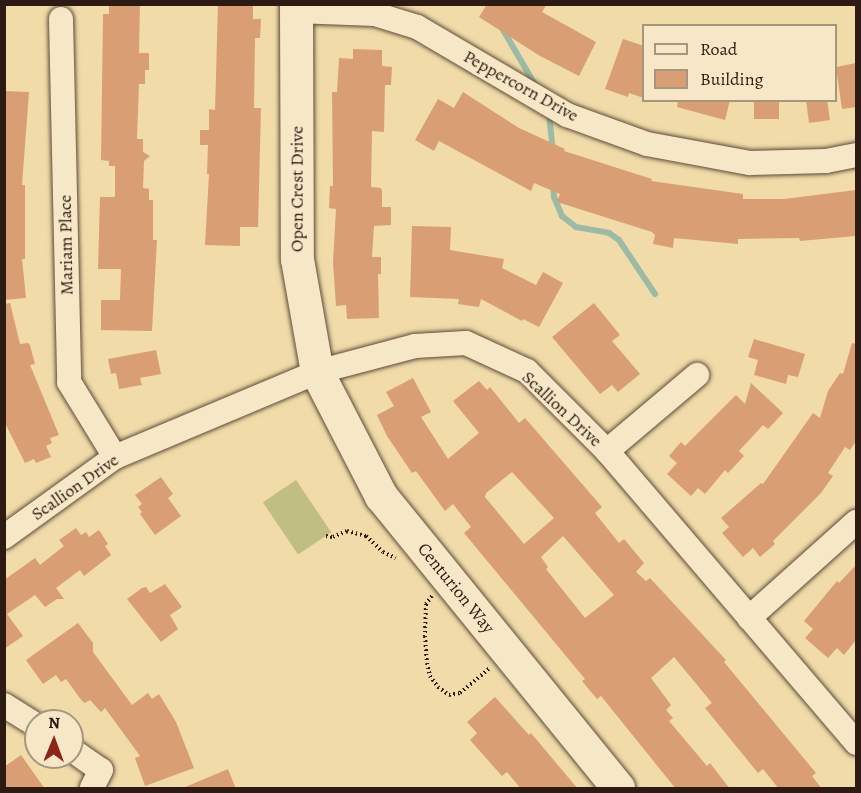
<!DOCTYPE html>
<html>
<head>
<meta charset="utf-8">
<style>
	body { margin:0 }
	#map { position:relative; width:861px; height:793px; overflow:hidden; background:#f1dba9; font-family:Alegreya,serif }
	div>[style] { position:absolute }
	.green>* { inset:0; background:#c1be84; transform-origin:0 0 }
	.stream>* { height:6px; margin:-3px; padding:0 3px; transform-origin:3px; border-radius:3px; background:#9bbba7 }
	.building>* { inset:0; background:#da9e74; transform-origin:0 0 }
	.path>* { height:4px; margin-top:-2px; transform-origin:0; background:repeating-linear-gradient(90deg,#2d1b13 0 1.5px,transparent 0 4.5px) }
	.roads { filter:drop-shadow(0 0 2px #5e4b38) drop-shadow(0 0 2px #5e4b38) }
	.street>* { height:24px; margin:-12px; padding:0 12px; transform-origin:12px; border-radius:12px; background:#f6e8c7 }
	.secondary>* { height:33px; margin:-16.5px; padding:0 16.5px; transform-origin:16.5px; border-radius:16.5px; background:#f6e8c7 }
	span { translate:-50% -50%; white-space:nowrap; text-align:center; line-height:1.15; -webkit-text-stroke:5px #f6e8c7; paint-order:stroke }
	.street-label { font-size:18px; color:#2d1b13 }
	.frame { position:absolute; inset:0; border:6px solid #2d1b13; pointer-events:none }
	.legend { position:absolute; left:642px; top:24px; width:195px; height:78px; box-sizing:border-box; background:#f6e8c7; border:2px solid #a6967f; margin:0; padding:8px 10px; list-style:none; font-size:18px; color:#2d1b13 }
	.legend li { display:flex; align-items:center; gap:12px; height:30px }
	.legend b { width:30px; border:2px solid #a6967f }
	.north { position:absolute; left:24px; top:709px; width:60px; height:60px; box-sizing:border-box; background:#f6e8c7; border:2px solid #a6967f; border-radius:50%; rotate:1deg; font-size:16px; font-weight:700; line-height:24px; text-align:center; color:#2d1b13 }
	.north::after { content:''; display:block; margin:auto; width:21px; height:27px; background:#8f2418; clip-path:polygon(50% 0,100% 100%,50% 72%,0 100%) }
</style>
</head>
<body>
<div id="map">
	<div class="green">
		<div style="left:296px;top:480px;width:63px;height:40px;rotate:56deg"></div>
	</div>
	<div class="stream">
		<div style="left:503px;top:30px;width:67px;rotate:59.6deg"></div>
		<div style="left:549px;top:114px;width:37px;rotate:84deg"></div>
		<div style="left:553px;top:185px;width:12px;rotate:85deg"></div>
		<div style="left:554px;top:197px;width:21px;rotate:67deg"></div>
		<div style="left:562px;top:216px;width:18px;rotate:38deg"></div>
		<div style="left:576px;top:227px;width:34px;rotate:10deg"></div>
		<div style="left:609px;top:233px;width:12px;rotate:35deg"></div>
		<div style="left:619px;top:240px;width:65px;rotate:56.3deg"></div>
	</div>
	<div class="building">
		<div style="clip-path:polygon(109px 4px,140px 4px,139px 53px,149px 53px,149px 70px,145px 70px,145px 84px,139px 84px,137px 139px,143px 139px,143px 152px,150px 156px,144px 161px,143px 188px,149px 189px,149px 200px,153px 200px,153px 240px,157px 240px,152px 331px,101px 330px,101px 300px,120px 300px,121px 269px,98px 269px,100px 197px,115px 197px,115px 166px,109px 166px,109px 161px,101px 160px,103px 14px,109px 14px)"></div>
		<div style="clip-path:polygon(218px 4px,253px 4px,253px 19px,261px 19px,260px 38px,255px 38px,254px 108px,261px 108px,258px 227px,240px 227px,240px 246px,205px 245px,209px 174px,207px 174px,208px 145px,200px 145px,200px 130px,209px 130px,209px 109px,215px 110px)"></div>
		<div style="clip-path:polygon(487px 4px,547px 4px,542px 12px,596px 42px,579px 76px,540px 56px,479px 17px)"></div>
		<div style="clip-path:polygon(623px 39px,644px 46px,644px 98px,629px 93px,628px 97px,605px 89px)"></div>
		<div style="clip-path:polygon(353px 49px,382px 50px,382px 66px,392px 67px,391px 85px,385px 85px,384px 132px,372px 131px,371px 187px,381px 188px,382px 191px,382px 207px,391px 207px,391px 225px,374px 226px,372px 257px,381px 257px,381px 274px,378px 274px,379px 318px,347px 319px,346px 305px,336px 306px,333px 262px,336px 209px,329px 208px,330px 186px,333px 186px,332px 92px,337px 92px,339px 58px,353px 59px)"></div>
		<div style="clip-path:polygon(856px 63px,856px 107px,842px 109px,836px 67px)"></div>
		<div style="clip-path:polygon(4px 91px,29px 92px,22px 185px,25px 185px,25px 259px,22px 259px,26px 298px,4px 300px)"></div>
		<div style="clip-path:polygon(463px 92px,519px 128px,565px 149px,564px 151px,652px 179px,651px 181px,743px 194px,743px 199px,784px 199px,856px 190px,856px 236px,800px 241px,799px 238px,738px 239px,738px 244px,674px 238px,673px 248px,653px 244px,655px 235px,652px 232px,557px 202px,560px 194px,534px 183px,531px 191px,439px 141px,434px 151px,415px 140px,438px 99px,454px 108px)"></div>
		<div style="clip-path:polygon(678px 100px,730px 100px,725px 120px,677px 107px)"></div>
		<div style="left:754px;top:100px;width:25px;height:19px"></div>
		<div style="clip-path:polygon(806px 100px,827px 100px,830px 120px,809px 123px)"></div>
		<div style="clip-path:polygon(412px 226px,451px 227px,450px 250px,504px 259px,502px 268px,536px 285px,543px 272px,563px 283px,539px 327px,523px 319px,522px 321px,481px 299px,479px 307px,458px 304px,459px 299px,410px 297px)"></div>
		<div style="clip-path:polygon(10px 303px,20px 344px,28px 343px,30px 345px,35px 364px,30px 365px,59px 435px,50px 438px,52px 443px,46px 446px,51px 457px,36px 463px,34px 459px,25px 463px,4px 421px,4px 304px)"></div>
		<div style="clip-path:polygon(594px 303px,620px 335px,612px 341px,640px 374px,618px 392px,612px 385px,600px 394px,552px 337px)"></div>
		<div style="clip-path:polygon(754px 339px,805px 354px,798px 377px,788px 375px,786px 384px,754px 375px,758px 360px,748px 357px)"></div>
		<div style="clip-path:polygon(852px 343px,856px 344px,856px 441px,850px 450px,845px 447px,828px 473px,833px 476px,821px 493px,773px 541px,775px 544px,760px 557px,753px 548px,743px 557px,722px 533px,729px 527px,721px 518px,761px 483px,763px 484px,813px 413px,820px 418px,828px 391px,840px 373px,843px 374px)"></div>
		<div style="clip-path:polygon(156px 350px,161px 374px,140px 378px,142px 385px,119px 389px,116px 373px,111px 374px,108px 359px)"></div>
		<div style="clip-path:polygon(evenodd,413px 378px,431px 412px,421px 417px,448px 459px,479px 433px,453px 401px,479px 381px,487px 390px,490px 387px,519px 423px,525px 418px,602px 507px,595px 513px,619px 543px,624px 539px,644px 563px,636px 572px,646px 581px,650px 578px,726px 660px,724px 662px,816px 773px,812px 776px,822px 789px,779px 789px,763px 769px,758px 773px,705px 708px,712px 703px,674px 657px,651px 678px,671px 705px,666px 710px,673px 718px,669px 721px,707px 766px,710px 763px,730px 789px,676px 789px,601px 696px,597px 699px,582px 681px,585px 679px,464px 533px,471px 527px,453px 504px,445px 511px,416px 471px,412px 473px,387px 436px,377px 415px,394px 406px,386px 392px,413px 378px,512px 472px,554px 518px,524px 544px,485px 497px,486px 493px,512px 472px,413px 378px,563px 536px,614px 595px,585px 618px,546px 569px,548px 567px,541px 557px,563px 536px)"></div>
		<div style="clip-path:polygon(751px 383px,783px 413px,768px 429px,763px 425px,739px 451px,744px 456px,728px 473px,725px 470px,705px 494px,698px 488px,691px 496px,667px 474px,677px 463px,669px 456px,681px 442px,685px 446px,736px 395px,745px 404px)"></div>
		<div style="clip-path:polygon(161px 477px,173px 494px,168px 498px,181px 516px,155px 535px,140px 514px,142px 512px,138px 507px,142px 504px,135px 495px)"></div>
		<div style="clip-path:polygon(76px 528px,81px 535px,86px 532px,89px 537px,99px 530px,108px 544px,105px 546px,111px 555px,84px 576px,80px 570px,56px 588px,64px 599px,57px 599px,45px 607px,35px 595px,7px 614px,23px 636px,4px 649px,4px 580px,35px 558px,40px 565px,64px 546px,59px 540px)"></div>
		<div style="clip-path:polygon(856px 565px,856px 640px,844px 655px,837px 648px,828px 658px,805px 638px,813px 629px,804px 621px,837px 581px,839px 583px)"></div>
		<div style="clip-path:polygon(165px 584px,182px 607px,170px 615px,178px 629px,161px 642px,127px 599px,142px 588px,146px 587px,150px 593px)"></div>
		<div style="clip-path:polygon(78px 623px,93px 643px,93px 652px,132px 705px,148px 693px,152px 699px,159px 694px,176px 722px,194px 768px,145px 786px,135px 758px,140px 756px,105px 708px,101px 712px,90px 700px,85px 703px,82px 701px,66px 679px,61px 682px,56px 675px,43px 684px,26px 660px)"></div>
		<div style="clip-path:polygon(495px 697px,529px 735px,531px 733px,578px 789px,521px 789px,507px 772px,502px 776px,470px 740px,477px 733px,467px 722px)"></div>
		<div style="clip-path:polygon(21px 755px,45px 789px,4px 789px,4px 767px)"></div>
		<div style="clip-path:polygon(228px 769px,236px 789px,183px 789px,183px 788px)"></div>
	</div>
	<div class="path">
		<div style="left:326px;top:536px;width:7px;rotate:8deg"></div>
		<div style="left:333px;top:537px;width:15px;rotate:-23deg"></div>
		<div style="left:347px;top:531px;width:20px;rotate:15deg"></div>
		<div style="left:366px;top:536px;width:23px;rotate:43deg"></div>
		<div style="left:383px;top:552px;width:14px;rotate:25deg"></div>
		<div style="left:432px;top:596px;width:10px;rotate:127deg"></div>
		<div style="left:426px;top:604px;width:32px;rotate:92deg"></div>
		<div style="left:425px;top:636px;width:27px;rotate:86deg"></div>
		<div style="left:427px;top:663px;width:13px;rotate:77deg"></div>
		<div style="left:430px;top:676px;width:14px;rotate:54deg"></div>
		<div style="left:438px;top:687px;width:14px;rotate:36deg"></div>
		<div style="left:449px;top:695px;width:11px;rotate:-10deg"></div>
		<div style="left:460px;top:693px;width:39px;rotate:-40deg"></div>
	</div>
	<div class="roads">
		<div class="street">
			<div style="left:296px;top:11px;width:79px;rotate:2.2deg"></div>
			<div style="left:375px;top:14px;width:44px;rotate:17.2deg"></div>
			<div style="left:417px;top:27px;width:174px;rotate:30.4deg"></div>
			<div style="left:567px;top:115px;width:85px;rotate:19.9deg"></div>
			<div style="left:647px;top:144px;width:105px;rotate:10.5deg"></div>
			<div style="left:750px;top:163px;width:76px;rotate:-1.5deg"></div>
			<div style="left:826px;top:161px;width:31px;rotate:-11deg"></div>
			<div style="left:61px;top:19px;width:363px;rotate:88.7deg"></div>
			<div style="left:69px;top:382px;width:88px;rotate:58.5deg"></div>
			<div style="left:607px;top:451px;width:118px;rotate:-40.2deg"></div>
			<div style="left:4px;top:537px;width:137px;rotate:-35.8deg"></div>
			<div style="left:115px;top:457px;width:219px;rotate:-22.8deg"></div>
			<div style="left:317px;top:372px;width:101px;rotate:-14.9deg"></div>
			<div style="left:415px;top:346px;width:51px;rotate:-3.4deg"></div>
			<div style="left:466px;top:343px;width:67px;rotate:24.7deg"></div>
			<div style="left:527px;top:371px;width:113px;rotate:45deg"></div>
			<div style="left:607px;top:451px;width:384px;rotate:49.5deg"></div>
			<div style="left:749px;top:618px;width:144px;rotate:-41.9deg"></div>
			<div style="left:4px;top:705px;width:38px;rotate:32deg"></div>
			<div style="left:72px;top:750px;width:35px;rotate:35deg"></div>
			<div style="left:101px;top:770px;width:20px;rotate:117deg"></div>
		</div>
		<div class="secondary">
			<div style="left:296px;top:4px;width:255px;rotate:89.8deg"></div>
			<div style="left:297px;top:259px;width:115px;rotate:80deg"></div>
			<div style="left:317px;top:372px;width:140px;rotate:62.7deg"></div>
			<div style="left:381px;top:496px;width:376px;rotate:50.9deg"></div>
		</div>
	</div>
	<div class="street-label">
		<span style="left:521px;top:86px;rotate:29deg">Peppercorn Drive</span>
		<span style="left:297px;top:189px;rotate:-90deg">Open Crest Drive</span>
		<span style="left:66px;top:245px;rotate:-91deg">Mariam Place</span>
		<span style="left:562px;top:409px;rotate:43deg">Scallion Drive</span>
		<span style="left:75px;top:487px;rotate:-35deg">Scallion Drive</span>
		<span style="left:456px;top:588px;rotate:51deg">Centurion Way</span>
	</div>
	<div class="frame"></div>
	<ul class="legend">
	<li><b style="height:8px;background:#f6e8c7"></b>Road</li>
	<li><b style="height:16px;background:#da9e74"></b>Building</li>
	</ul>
	<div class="north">N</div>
</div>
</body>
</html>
